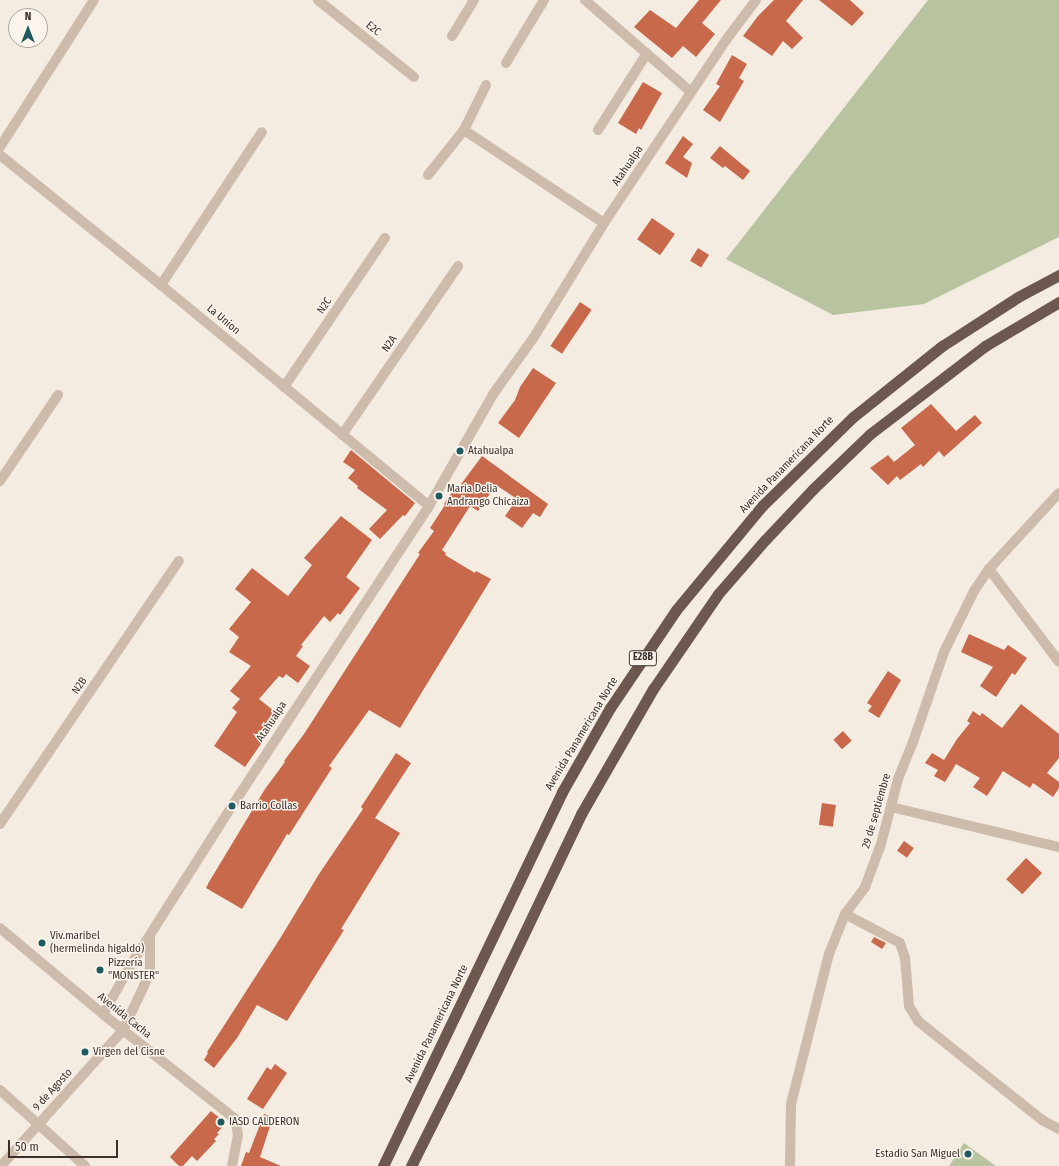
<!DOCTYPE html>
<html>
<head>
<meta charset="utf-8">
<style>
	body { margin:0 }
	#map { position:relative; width:1059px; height:1166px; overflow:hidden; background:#f4ebe1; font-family:"Fira Sans Condensed",sans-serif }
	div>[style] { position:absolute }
	.green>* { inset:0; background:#b8c4a0 }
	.building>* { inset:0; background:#c8694b; transform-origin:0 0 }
	.minor>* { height:10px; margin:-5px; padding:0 5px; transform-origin:5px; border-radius:5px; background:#cdbbac }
	.tertiary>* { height:10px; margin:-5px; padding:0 5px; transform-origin:5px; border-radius:5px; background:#cdbbac }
	.trunk>* { height:11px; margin:-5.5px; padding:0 5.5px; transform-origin:5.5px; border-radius:5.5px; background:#6c584f }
	.dots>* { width:11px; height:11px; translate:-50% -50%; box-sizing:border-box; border:2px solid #fbf5ee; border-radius:50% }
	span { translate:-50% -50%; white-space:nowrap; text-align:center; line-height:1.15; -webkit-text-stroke:3px #fbf5ee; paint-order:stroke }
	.shield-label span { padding:1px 3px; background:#fbf5ee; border:1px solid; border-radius:3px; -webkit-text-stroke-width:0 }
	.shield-label { font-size:10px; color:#3b302b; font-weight:700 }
	.street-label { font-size:11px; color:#3b302b }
	.poi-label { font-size:11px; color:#3b302b }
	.left { translate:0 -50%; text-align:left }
	.right { translate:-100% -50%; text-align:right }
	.north { position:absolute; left:8px; top:8px; width:40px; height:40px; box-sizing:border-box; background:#fbf5ee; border:1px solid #aea6a0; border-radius:50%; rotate:0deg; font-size:11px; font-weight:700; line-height:16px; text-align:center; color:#3b302b }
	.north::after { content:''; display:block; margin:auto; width:14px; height:18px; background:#1f5a5e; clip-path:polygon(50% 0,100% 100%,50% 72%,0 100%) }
	.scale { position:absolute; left:8px; top:1140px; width:110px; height:18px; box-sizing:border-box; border:2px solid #3b302b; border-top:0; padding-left:5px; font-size:12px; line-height:14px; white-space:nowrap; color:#3b302b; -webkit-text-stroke:3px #fbf5ee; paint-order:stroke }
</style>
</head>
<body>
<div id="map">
	<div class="green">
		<div style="clip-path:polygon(928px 0,1059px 0,1059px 237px,924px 304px,833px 315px,726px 259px)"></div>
		<div style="clip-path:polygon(964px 1143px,996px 1166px,949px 1166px)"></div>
	</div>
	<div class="building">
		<div style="clip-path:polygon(699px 0,721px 0,702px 23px,715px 34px,696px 57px,683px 46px,672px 58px,634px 27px,650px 10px,676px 28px)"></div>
		<div style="clip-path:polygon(774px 0,803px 0,786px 21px,803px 38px,792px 49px,783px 41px,772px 56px,743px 36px,758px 16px)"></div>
		<div style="clip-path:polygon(819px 0,850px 0,864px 13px,852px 26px)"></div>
		<div style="clip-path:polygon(732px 55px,747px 64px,739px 78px,744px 81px,720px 122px,703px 110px,720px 86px,716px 84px)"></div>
		<div style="clip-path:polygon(643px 82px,662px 93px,641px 130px,639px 128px,636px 134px,618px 123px)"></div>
		<div style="clip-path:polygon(683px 136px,693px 144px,683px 157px,692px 163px,687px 178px,665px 163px)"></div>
		<div style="clip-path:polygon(720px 146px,750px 171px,743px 180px,725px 166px,723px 168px,710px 158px)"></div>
		<div style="left:652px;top:218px;width:28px;height:26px;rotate:35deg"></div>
		<div style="left:698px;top:248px;width:13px;height:15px;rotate:32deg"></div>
		<div style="left:580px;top:302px;width:14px;height:53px;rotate:34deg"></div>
		<div style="clip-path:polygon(533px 368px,556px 383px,519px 438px,498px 423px,515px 400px,520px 387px)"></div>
		<div style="clip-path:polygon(931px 404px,956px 431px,975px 415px,982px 423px,944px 457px,939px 451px,923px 467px,921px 464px,900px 480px,897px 476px,888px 485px,870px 468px,888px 455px,894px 462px,915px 445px,901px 428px)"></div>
		<div style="clip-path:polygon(351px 450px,415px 503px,405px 516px,403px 515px,380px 539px,369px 529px,387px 510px,357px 488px,358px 486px,348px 478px,355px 470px,343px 462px)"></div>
		<div style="clip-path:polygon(482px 456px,548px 504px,540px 517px,533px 513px,522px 528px,505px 516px,517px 499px,496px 485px,478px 511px,470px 506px,442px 550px,446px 553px,445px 555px,475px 573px,476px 571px,491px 579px,400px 728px,369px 710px,329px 766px,332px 768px,289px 835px,287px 834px,242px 909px,206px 888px,209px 882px,265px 789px,285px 762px,284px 761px,304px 734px,420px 554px,418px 553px,434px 531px,430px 528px,445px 505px,444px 504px,454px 489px,456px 491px)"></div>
		<div style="clip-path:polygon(341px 516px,372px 540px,346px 577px,360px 588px,340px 615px,338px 613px,330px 622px,324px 616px,301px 645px,303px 646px,296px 656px,310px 666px,298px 683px,286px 674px,283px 678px,279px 676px,259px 699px,279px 715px,262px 736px,265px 738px,245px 767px,214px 746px,237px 712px,232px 708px,240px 699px,230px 691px,251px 666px,229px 652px,239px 637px,229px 629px,251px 602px,235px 589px,252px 568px,288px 596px,312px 565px,304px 558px)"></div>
		<div style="clip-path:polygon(969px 634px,1004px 650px,1008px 645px,1027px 658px,1015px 675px,1012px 673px,996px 697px,980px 686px,993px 667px,961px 652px)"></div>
		<div style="clip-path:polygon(888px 671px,901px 680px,879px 718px,868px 711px,872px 706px,867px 703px)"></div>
		<div style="clip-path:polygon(1021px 704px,1059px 734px,1059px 758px,1047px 773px,1059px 782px,1059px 788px,1053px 797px,1033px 783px,1030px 788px,1003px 771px,987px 796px,973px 787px,980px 778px,956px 764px,945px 782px,934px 776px,938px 770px,925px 763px,932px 753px,944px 760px,957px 739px,970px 723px,967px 721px,973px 711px,980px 716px,982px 713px,1002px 728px)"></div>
		<div style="left:843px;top:731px;width:13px;height:13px;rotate:48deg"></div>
		<div style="clip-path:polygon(396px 753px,411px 763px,375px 818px,400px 833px,341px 929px,344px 930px,287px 1021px,257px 1005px,237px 1038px,214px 1068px,204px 1060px,208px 1053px,207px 1052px,281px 937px,319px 874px,363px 809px,361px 807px)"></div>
		<div style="left:822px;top:803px;width:14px;height:22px;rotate:8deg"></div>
		<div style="left:904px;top:841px;width:12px;height:12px;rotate:35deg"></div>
		<div style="left:1026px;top:858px;width:22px;height:29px;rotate:43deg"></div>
		<div style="clip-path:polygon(874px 937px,886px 943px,882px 949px,871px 942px)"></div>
		<div style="clip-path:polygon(275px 1064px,287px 1073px,263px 1109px,247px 1099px,267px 1067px,271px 1070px)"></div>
		<div style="clip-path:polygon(211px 1111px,226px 1123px,217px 1133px,219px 1134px,214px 1139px,216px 1141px,197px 1161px,192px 1156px,183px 1166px,179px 1166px,170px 1157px)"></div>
		<div style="clip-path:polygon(264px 1114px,273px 1117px,260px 1157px,281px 1166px,241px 1166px,246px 1152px,249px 1153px)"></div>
	</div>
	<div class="minor">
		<div style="left:318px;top:0;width:123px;rotate:38.7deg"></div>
		<div style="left:585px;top:0;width:140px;rotate:41deg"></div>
		<div style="left:452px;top:36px;width:42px;rotate:-58.6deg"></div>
		<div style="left:506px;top:63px;width:74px;rotate:-58.9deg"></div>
		<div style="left:464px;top:130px;width:168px;rotate:33.6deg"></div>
		<div style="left:598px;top:130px;width:91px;rotate:-57.5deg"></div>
		<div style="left:0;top:147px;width:174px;rotate:-57.4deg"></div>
		<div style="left:0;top:155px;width:207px;rotate:38.9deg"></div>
		<div style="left:161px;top:285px;width:347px;rotate:39.5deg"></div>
		<div style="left:428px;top:175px;width:58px;rotate:-51.3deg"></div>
		<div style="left:464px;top:130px;width:50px;rotate:-63.9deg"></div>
		<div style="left:161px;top:285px;width:183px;rotate:-56.6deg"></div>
		<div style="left:284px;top:387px;width:180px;rotate:-55.9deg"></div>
		<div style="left:342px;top:435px;width:205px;rotate:-55.5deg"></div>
		<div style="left:0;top:481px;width:104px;rotate:-56deg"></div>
		<div style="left:989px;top:569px;width:116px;rotate:53deg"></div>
		<div style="left:891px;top:807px;width:173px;rotate:13.4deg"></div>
		<div style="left:0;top:824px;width:318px;rotate:-55.8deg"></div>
		<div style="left:845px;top:914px;width:62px;rotate:27.8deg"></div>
		<div style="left:900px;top:943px;width:16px;rotate:72deg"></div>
		<div style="left:905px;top:958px;width:48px;rotate:85.2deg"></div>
		<div style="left:909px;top:1006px;width:17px;rotate:59deg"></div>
		<div style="left:918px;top:1021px;width:159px;rotate:38.6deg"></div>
		<div style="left:1042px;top:1120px;width:19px;rotate:28deg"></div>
		<div style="left:0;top:1090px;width:114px;rotate:41.8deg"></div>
		<div style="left:790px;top:1166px;width:62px;rotate:-89.1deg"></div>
		<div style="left:791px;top:1104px;width:155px;rotate:-75.8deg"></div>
		<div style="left:829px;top:954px;width:43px;rotate:-68.2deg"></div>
		<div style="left:845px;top:914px;width:34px;rotate:-53deg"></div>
		<div style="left:865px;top:887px;width:46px;rotate:-69.6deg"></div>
		<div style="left:881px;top:844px;width:67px;rotate:-75.3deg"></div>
		<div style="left:898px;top:779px;width:40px;rotate:-68deg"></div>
		<div style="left:913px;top:742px;width:95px;rotate:-71deg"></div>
		<div style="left:944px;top:652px;width:68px;rotate:-63.8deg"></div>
		<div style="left:974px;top:591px;width:27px;rotate:-56deg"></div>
		<div style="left:989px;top:569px;width:103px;rotate:-47.4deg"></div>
	</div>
	<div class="tertiary">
		<div style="left:0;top:928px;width:136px;rotate:39.9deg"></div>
		<div style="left:104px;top:1015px;width:167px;rotate:38.4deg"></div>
		<div style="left:235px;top:1119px;width:16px;rotate:79deg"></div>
		<div style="left:238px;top:1135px;width:32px;rotate:101deg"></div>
		<div style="left:103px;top:1014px;width:59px;rotate:-60.4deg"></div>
		<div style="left:132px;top:963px;width:186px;rotate:-57.5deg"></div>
		<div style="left:232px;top:806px;width:359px;rotate:-56.7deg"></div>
		<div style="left:429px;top:506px;width:130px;rotate:-60.1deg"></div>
		<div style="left:494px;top:393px;width:69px;rotate:-54.5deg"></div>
		<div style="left:534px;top:337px;width:134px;rotate:-58.4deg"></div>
		<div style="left:604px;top:223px;width:220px;rotate:-56.3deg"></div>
		<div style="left:726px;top:40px;width:50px;rotate:-53.1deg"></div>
		<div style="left:1px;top:1166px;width:183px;rotate:-48.1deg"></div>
		<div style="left:123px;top:1030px;width:49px;rotate:-64.5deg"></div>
		<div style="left:144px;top:986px;width:18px;rotate:-71deg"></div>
		<div style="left:150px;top:969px;width:32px;rotate:-90deg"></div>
	</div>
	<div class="trunk">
		<div style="left:383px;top:1166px;width:415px;rotate:-64.4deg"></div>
		<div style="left:562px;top:792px;width:97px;rotate:-60.3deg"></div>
		<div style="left:610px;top:708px;width:118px;rotate:-56deg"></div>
		<div style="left:676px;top:610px;width:136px;rotate:-50.4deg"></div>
		<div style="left:763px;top:505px;width:126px;rotate:-44.4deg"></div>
		<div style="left:853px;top:417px;width:114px;rotate:-38.6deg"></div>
		<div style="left:942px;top:346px;width:90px;rotate:-32.8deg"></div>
		<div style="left:1018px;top:297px;width:47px;rotate:-28.2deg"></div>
		<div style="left:411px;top:1166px;width:107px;rotate:-63.4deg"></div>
		<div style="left:459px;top:1070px;width:284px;rotate:-64.5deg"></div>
		<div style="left:581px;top:814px;width:144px;rotate:-60.1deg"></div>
		<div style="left:653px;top:689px;width:115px;rotate:-55.6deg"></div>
		<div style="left:718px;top:594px;width:72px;rotate:-49deg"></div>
		<div style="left:765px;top:540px;width:70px;rotate:-46.7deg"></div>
		<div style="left:813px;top:489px;width:79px;rotate:-44deg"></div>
		<div style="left:870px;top:434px;width:145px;rotate:-37.4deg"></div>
		<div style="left:985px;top:346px;width:86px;rotate:-30.7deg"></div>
	</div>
	<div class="dots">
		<div style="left:460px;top:451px;background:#1f5a5e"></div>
		<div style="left:439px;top:496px;background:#1f5a5e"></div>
		<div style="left:232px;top:806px;background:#1f5a5e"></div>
		<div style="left:42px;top:943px;background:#1f5a5e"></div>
		<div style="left:100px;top:970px;background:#1f5a5e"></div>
		<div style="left:85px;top:1052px;background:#1f5a5e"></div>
		<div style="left:221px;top:1122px;background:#1f5a5e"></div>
		<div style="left:968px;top:1154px;background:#1f5a5e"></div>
	</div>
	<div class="shield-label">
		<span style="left:643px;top:658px">E28B</span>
	</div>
	<div class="street-label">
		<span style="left:373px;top:29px;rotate:39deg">E2C</span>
		<span style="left:628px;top:166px;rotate:-56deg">Atahualpa</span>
		<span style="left:325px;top:306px;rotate:-56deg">N2C</span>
		<span style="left:223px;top:320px;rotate:40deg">La Union</span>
		<span style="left:390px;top:344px;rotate:-55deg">N2A</span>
		<span style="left:787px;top:465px;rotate:-46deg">Avenida Panamericana Norte</span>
		<span style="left:80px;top:686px;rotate:-56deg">N2B</span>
		<span style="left:272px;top:722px;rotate:-57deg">Atahualpa</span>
		<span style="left:582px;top:734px;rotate:-59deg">Avenida Panamericana Norte</span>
		<span style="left:877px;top:811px;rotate:-74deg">29 de septiembre</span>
		<span style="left:124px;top:1016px;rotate:39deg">Avenida Cacha</span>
		<span style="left:437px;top:1024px;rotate:-64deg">Avenida Panamericana Norte</span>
		<span style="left:53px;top:1090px;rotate:-48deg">9 de Agosto</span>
	</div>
	<div class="poi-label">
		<span class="left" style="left:468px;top:451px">Atahualpa</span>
		<span class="left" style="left:447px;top:496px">Maria Delia<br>Andrango Chicaiza</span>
		<span class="left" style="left:240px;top:806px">Barrio Collas</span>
		<span class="left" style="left:50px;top:943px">Viv.maribel<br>(hermelinda higaldo)</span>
		<span class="left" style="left:108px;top:970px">Pizzería<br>"MONSTER"</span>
		<span class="left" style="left:93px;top:1052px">Virgen del Cisne</span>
		<span class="left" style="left:229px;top:1122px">IASD CALDERON</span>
		<span class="right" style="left:960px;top:1154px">Estadio San Miguel</span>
	</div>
	<div class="north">N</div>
	<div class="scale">50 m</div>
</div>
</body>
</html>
